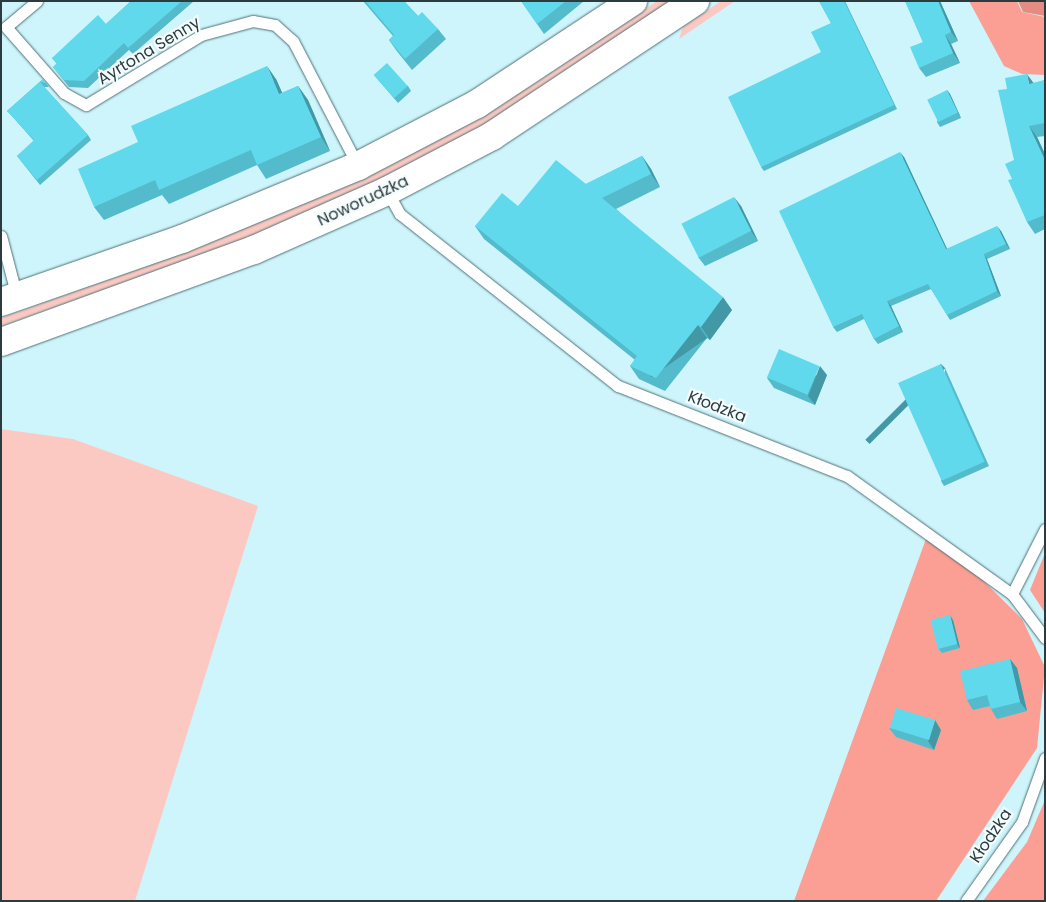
<!DOCTYPE html>
<html>
<head>
<meta charset="utf-8">
<style>
	body { margin:0 }
	#map { position:relative; width:1046px; height:902px; overflow:hidden; background:#cef5fc; font-family:Poppins,sans-serif }
	div>[style] { position:absolute }
	.green>* { inset:0; background:#fcc9c2 }
	.forest>* { inset:0; background:#fb9f94 }
	.water>* { inset:0; background:#e58c82 }
	.roads { filter:drop-shadow(0 0 1px #4d7076) drop-shadow(0 0 1px #4d7076) }
	.service>* { height:11px; margin:-5.5px; padding:0 5.5px; transform-origin:5.5px; border-radius:5.5px; background:#fff }
	.secondary>* { height:28px; margin:-14px; padding:0 14px; transform-origin:14px; border-radius:14px; background:#fff }
	.wall>* { inset:0; background:#53bbcc }
	.shaded-wall>* { inset:0; background:#4398a6; transform-origin:0 0 }
	.building>* { inset:0; background:#60d9ed; transform-origin:0 0 }
	span { translate:-50% -50%; white-space:nowrap; text-align:center; line-height:1.15; -webkit-text-stroke:4.5px #f4fcfd; paint-order:stroke }
	.street-label { font-size:16px; color:#2c3b3e }
	.frame { position:absolute; inset:0; border:2px solid #2c3b3e; pointer-events:none }
</style>
</head>
<body>
<div id="map">
	<div class="green">
		<div style="clip-path:polygon(657px 1px,673px 1px,485px 125px,373px 183px,254px 236px,1px 326px,1px 318px,200px 247px,390px 166px,539px 81px)"></div>
		<div style="clip-path:polygon(721px 1px,735px 1px,679px 39px,683px 27px)"></div>
		<div style="clip-path:polygon(1px 429px,73px 439px,258px 506px,135px 901px,1px 901px)"></div>
	</div>
	<div class="forest">
		<div style="clip-path:polygon(969px 1px,1017px 1px,1022px 12px,1045px 17px,1045px 75px,1022px 74px,1004px 66px)"></div>
		<div style="clip-path:polygon(930px 528px,1022px 619px,1045px 667px,1037px 748px,936px 901px,794px 901px)"></div>
		<div style="clip-path:polygon(1045px 553px,1045px 613px,1030px 590px)"></div>
		<div style="clip-path:polygon(1045px 800px,1045px 901px,983px 901px,1027px 842px)"></div>
	</div>
	<div class="water">
		<div style="clip-path:polygon(1018px 1px,1045px 1px,1045px 16px,1023px 12px)"></div>
	</div>
	<div class="roads">
		<div class="service">
			<div style="left:37px;top:1px;width:40px;rotate:140deg"></div>
			<div style="left:6px;top:27px;width:88px;rotate:48.7deg"></div>
			<div style="left:64px;top:93px;width:25px;rotate:29deg"></div>
			<div style="left:86px;top:105px;width:135px;rotate:-31.3deg"></div>
			<div style="left:201px;top:35px;width:54px;rotate:-15.1deg"></div>
			<div style="left:253px;top:21px;width:22px;rotate:10deg"></div>
			<div style="left:275px;top:25px;width:24px;rotate:42deg"></div>
			<div style="left:293px;top:41px;width:141px;rotate:62.5deg"></div>
			<div style="left:387px;top:191px;width:26px;rotate:61deg"></div>
			<div style="left:400px;top:214px;width:278px;rotate:38.3deg"></div>
			<div style="left:618px;top:386px;width:246px;rotate:21.5deg"></div>
			<div style="left:847px;top:476px;width:203px;rotate:35.6deg"></div>
			<div style="left:1012px;top:594px;width:55px;rotate:53.1deg"></div>
			<div style="left:1px;top:236px;width:63px;rotate:75.3deg"></div>
			<div style="left:1012px;top:594px;width:73px;rotate:-63.1deg"></div>
			<div style="left:966px;top:901px;width:97px;rotate:-54.7deg"></div>
			<div style="left:1022px;top:822px;width:68px;rotate:-70.2deg"></div>
		</div>
		<div class="secondary">
			<div style="left:1px;top:302px;width:192px;rotate:-19.2deg"></div>
			<div style="left:182px;top:239px;width:191px;rotate:-22.5deg"></div>
			<div style="left:358px;top:166px;width:134px;rotate:-27.5deg"></div>
			<div style="left:477px;top:104px;width:187px;rotate:-33.4deg"></div>
			<div style="left:1px;top:342px;width:269px;rotate:-20deg"></div>
			<div style="left:254px;top:250px;width:145px;rotate:-23.9deg"></div>
			<div style="left:387px;top:191px;width:119px;rotate:-27.6deg"></div>
			<div style="left:492px;top:136px;width:244px;rotate:-33.6deg"></div>
		</div>
	</div>
	<div class="wall">
		<div style="clip-path:polygon(131px 1px,194px 1px,133px 54px,129px 50px,88px 88px,69px 87px,53px 67px,57px 64px,52px 58px,106px 24px)"></div>
		<div style="clip-path:polygon(363px 1px,404px 1px,418px 16px,438px 29px,446px 39px,412px 70px,396px 50px,389px 40px,393px 36px)"></div>
		<div style="clip-path:polygon(521px 1px,584px 1px,544px 34px)"></div>
		<div style="clip-path:polygon(819px 1px,845px 1px,897px 109px,764px 171px,761px 167px,821px 52px,831px 23px)"></div>
		<div style="clip-path:polygon(905px 1px,940px 1px,958px 41px,951px 44px,960px 63px,926px 77px,919px 68px,923px 42px)"></div>
		<div style="clip-path:polygon(374px 75px,408px 86px,411px 91px,398px 103px)"></div>
		<div style="clip-path:polygon(43px 79px,49px 87px,44px 87px,88px 135px,91px 140px,40px 185px,17px 156px,34px 141px,11px 115px,7px 111px)"></div>
		<div style="clip-path:polygon(276px 79px,282px 93px,298px 86px,308px 100px,330px 151px,266px 179px,257px 165px,169px 204px,162px 195px,104px 220px,94px 207px)"></div>
		<div style="clip-path:polygon(1045px 80px,1045px 136px,1037px 137px,1045px 154px,1045px 229px,1035px 234px,1027px 222px,1012px 179px,1014px 160px,1034px 83px)"></div>
		<div style="clip-path:polygon(947px 90px,950px 94px,961px 118px,940px 127px,937px 122px)"></div>
		<div style="clip-path:polygon(642px 156px,651px 169px,660px 187px,616px 209px,732px 310px,710px 340px,707px 338px,665px 391px,639px 379px,630px 366px,635px 360px,484px 239px,475px 226px,518px 206px,586px 184px)"></div>
		<div style="clip-path:polygon(904px 157px,947px 249px,1001px 231px,1010px 249px,987px 259px,1001px 296px,950px 320px,931px 289px,891px 306px,903px 332px,878px 344px,874px 339px,864px 319px,837px 332px,833px 327px)"></div>
		<div style="clip-path:polygon(741px 206px,758px 241px,705px 266px,698px 257px)"></div>
		<div style="clip-path:polygon(945px 368px,989px 466px,944px 486px,941px 481px)"></div>
		<div style="clip-path:polygon(827px 375px,815px 405px,774px 388px,767px 378px)"></div>
		<div style="clip-path:polygon(953px 620px,960px 648px,942px 653px,938px 648px)"></div>
		<div style="clip-path:polygon(1010px 659px,1017px 668px,1027px 711px,997px 719px,991px 709px,990px 706px,973px 710px,967px 700px)"></div>
		<div style="clip-path:polygon(889px 728px,941px 730px,934px 750px,896px 737px)"></div>
	</div>
	<div class="shaded-wall">
		<div style="left:844px;top:1px;width:1px;height:115px"></div>
		<div style="clip-path:polygon(938px 1px,940px 1px,958px 41px,951px 32px)"></div>
		<div style="clip-path:polygon(945px 35px,951px 44px,960px 63px,953px 53px)"></div>
		<div style="clip-path:polygon(267px 66px,276px 79px,289px 108px,279px 94px)"></div>
		<div style="clip-path:polygon(1027px 74px,1035px 85px,1029px 84px)"></div>
		<div style="clip-path:polygon(298px 86px,308px 100px,330px 151px,321px 137px)"></div>
		<div style="clip-path:polygon(947px 90px,950px 94px,961px 118px,958px 113px)"></div>
		<div style="clip-path:polygon(1029px 126px,1037px 137px,1045px 154px,1045px 160px)"></div>
		<div style="clip-path:polygon(900px 152px,904px 157px,950px 255px,946px 249px)"></div>
		<div style="clip-path:polygon(642px 156px,651px 169px,660px 187px,651px 174px)"></div>
		<div style="clip-path:polygon(734px 197px,741px 206px,758px 241px,751px 231px)"></div>
		<div style="clip-path:polygon(997px 226px,1001px 231px,1010px 249px,1006px 244px)"></div>
		<div style="clip-path:polygon(984px 254px,987px 259px,1001px 296px,997px 291px)"></div>
		<div style="clip-path:polygon(723px 297px,732px 310px,710px 340px,701px 327px)"></div>
		<div style="clip-path:polygon(887px 301px,891px 306px,903px 332px,899px 326px)"></div>
		<div style="left:698px;top:325px;width:16px;height:68px;rotate:55deg"></div>
		<div style="left:941px;top:364px;width:6px;height:107px;rotate:45deg"></div>
		<div style="clip-path:polygon(820px 366px,827px 375px,815px 405px,808px 396px)"></div>
		<div style="clip-path:polygon(950px 615px,953px 620px,960px 648px,957px 644px)"></div>
		<div style="clip-path:polygon(1010px 659px,1017px 668px,1027px 711px,1020px 702px)"></div>
		<div style="clip-path:polygon(935px 720px,941px 730px,934px 750px,928px 741px)"></div>
	</div>
	<div class="building">
		<div style="clip-path:polygon(131px 1px,182px 1px,128px 48px,124px 43px,84px 81px,64px 80px,53px 67px,57px 63px,52px 58px,98px 15px,106px 24px)"></div>
		<div style="clip-path:polygon(365px 1px,404px 1px,418px 16px,422px 12px,438px 29px,405px 59px,389px 40px,394px 35px)"></div>
		<div style="clip-path:polygon(521px 1px,566px 1px,537px 24px)"></div>
		<div style="clip-path:polygon(819px 1px,844px 1px,894px 105px,761px 167px,728px 97px,821px 52px,811px 32px,831px 23px)"></div>
		<div style="clip-path:polygon(905px 1px,938px 1px,951px 32px,945px 35px,953px 53px,919px 68px,910px 47px,923px 42px)"></div>
		<div style="left:387px;top:63px;width:31px;height:18px;rotate:48deg"></div>
		<div style="clip-path:polygon(267px 66px,279px 94px,298px 86px,321px 137px,257px 165px,251px 150px,159px 190px,155px 180px,94px 207px,78px 169px,138px 142px,131px 126px)"></div>
		<div style="clip-path:polygon(1027px 74px,1029px 84px,1045px 80px,1045px 123px,1029px 126px,1045px 160px,1045px 215px,1027px 222px,1008px 180px,1012px 179px,1005px 164px,1014px 160px,998px 90px,1007px 89px,1005px 78px)"></div>
		<div style="clip-path:polygon(43px 79px,46px 83px,40px 82px,88px 135px,37px 180px,17px 156px,34px 140px,7px 111px)"></div>
		<div style="left:947px;top:90px;width:25px;height:22px;rotate:64deg"></div>
		<div style="clip-path:polygon(900px 152px,946px 249px,997px 226px,1006px 244px,984px 254px,997px 291px,947px 315px,928px 284px,887px 301px,899px 326px,874px 339px,862px 314px,833px 327px,779px 211px)"></div>
		<div style="clip-path:polygon(642px 156px,651px 174px,602px 198px,723px 297px,701px 327px,698px 325px,656px 378px,630px 366px,637px 356px,475px 226px,502px 193px,518px 206px,556px 160px,586px 184px)"></div>
		<div style="left:734px;top:197px;width:38px;height:59px;rotate:63deg"></div>
		<div style="left:779px;top:349px;width:44px;height:31px;rotate:23deg"></div>
		<div style="left:941px;top:364px;width:107px;height:47px;rotate:66deg"></div>
		<div style="left:950px;top:615px;width:30px;height:20px;rotate:76deg"></div>
		<div style="clip-path:polygon(1010px 659px,1020px 702px,991px 709px,987px 695px,967px 700px,960px 671px)"></div>
		<div style="left:896px;top:708px;width:41px;height:21px;rotate:17deg"></div>
	</div>
	<div class="street-label">
		<span style="left:149px;top:51px;rotate:-31deg">Ayrtona Senny</span>
		<span style="left:363px;top:201px;rotate:-25deg">Noworudzka</span>
		<span style="left:717px;top:407px;rotate:21deg">Kłodzka</span>
		<span style="left:991px;top:836px;rotate:-56deg">Kłodzka</span>
	</div>
	<div class="frame"></div>
</div>
</body>
</html>
